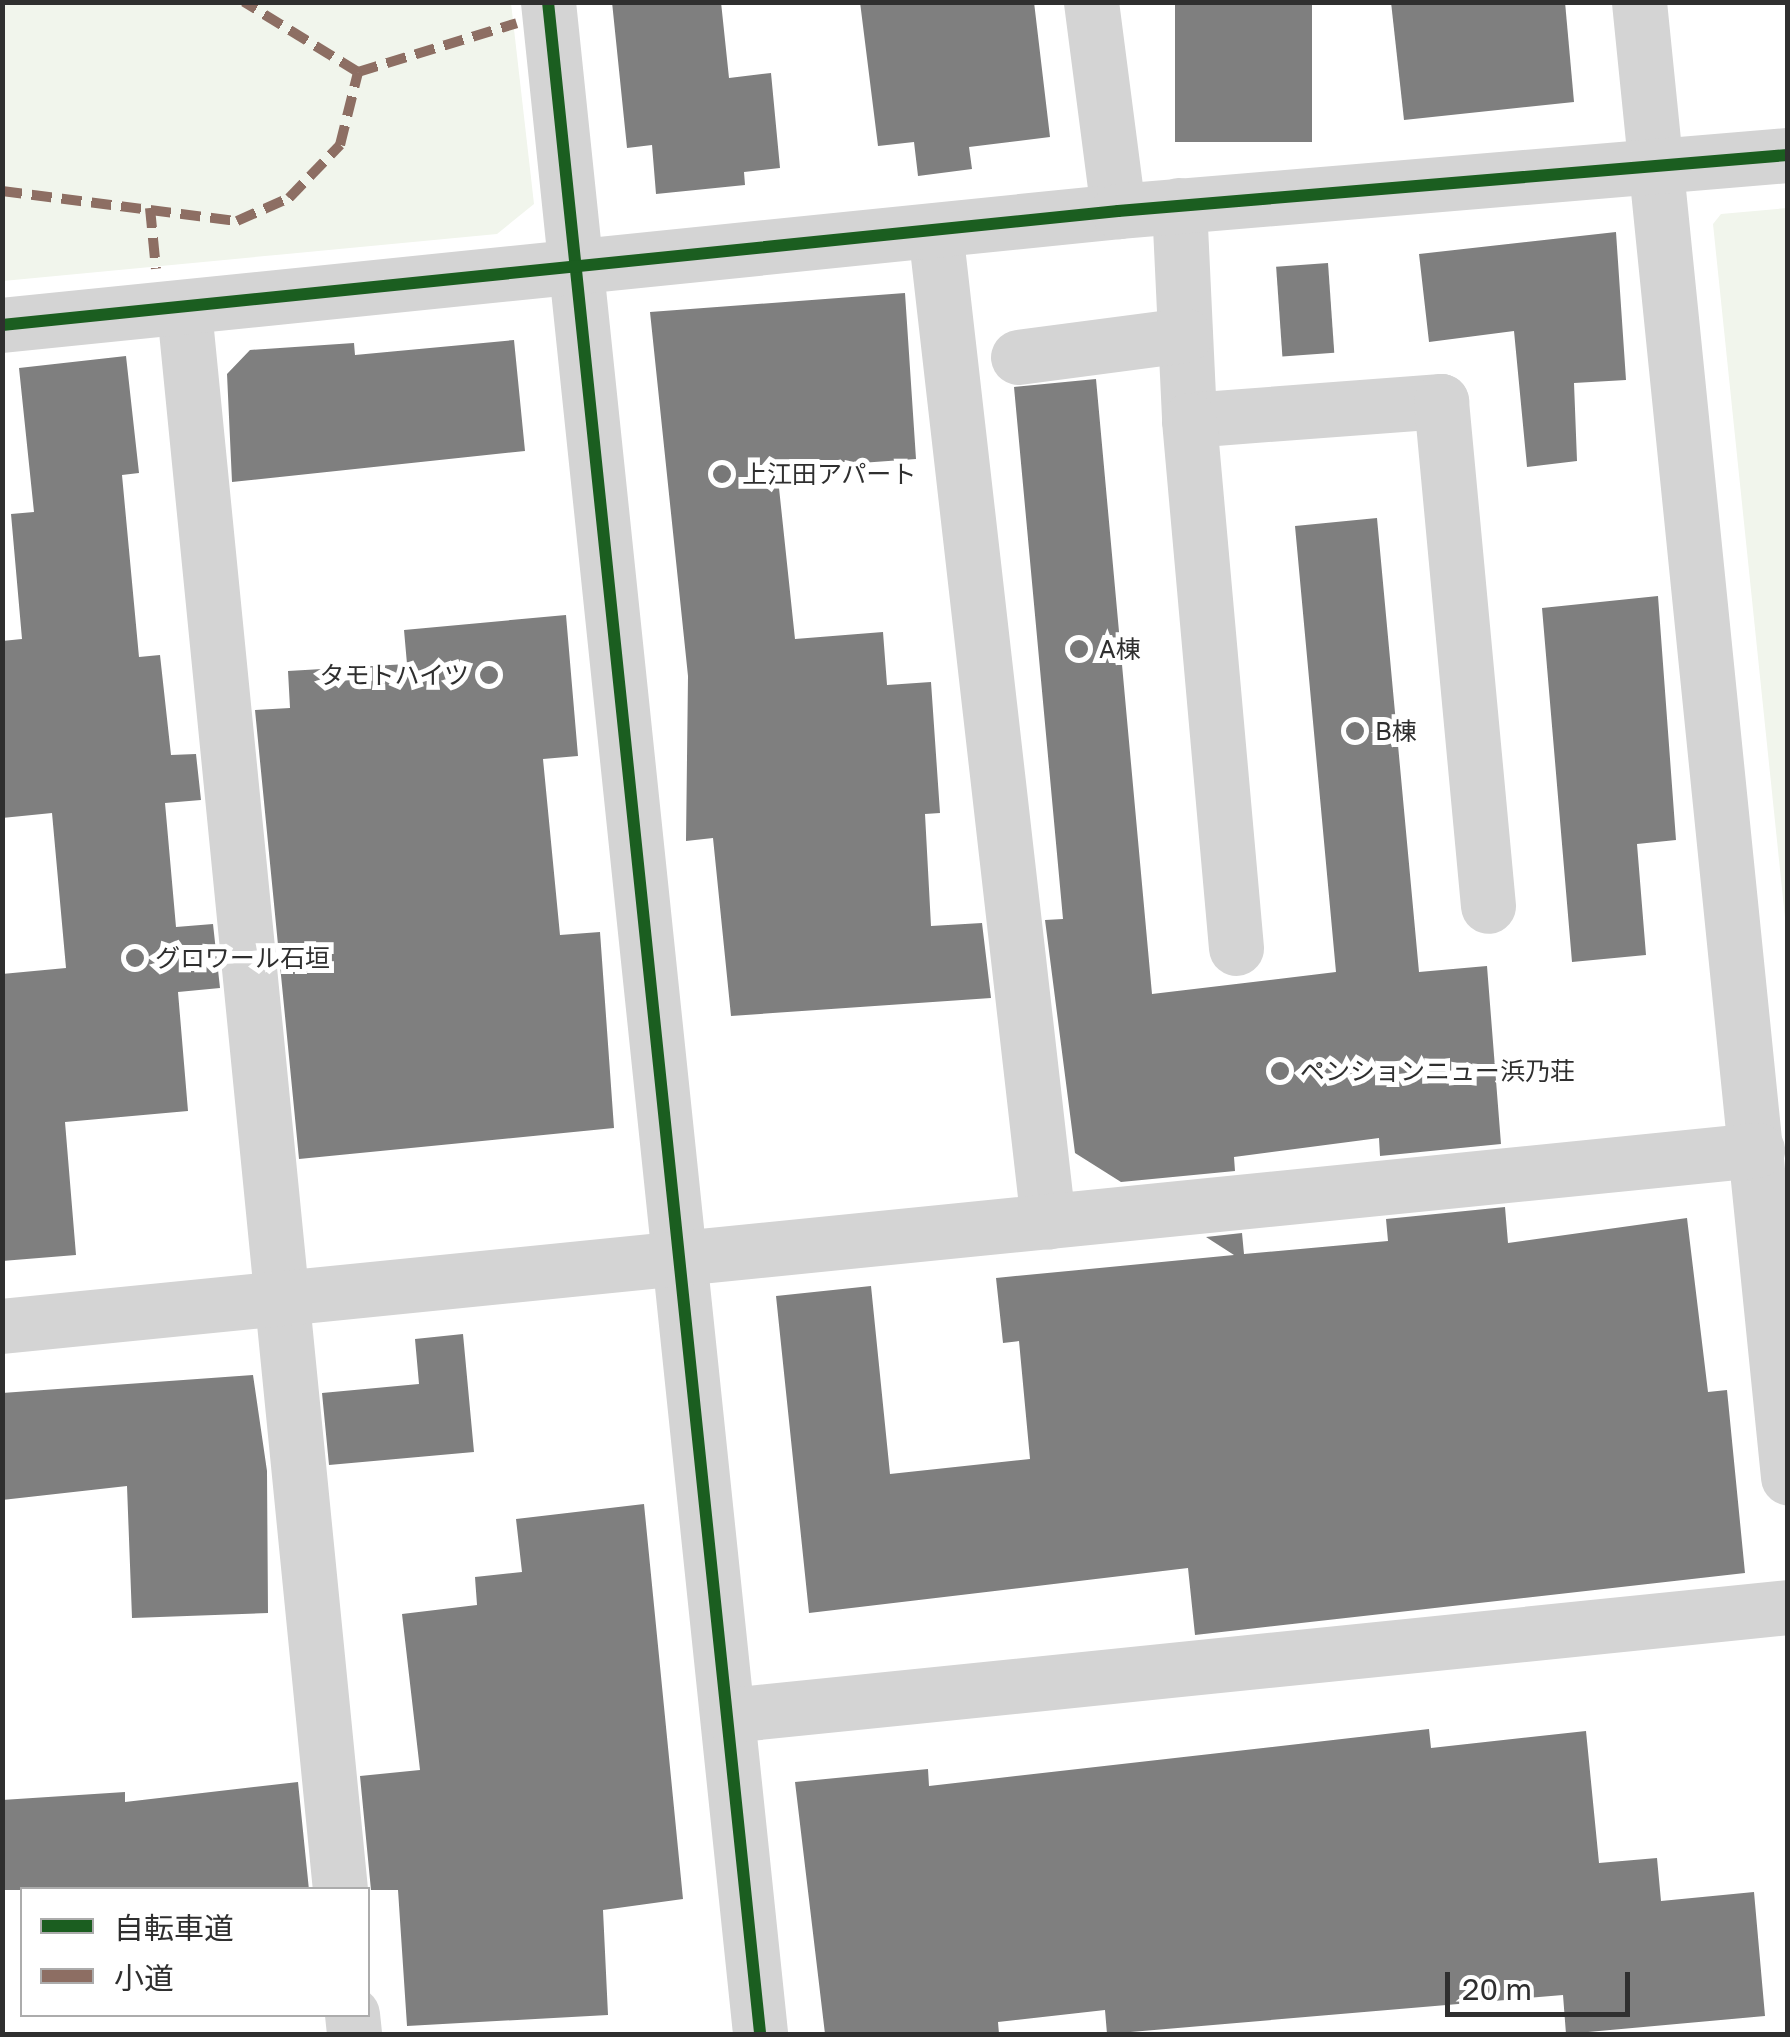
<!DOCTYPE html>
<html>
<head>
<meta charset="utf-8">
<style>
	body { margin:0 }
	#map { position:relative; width:1790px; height:2037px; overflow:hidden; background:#fff; font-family:"Golos Text","Noto Sans JP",sans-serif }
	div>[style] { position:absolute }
	.green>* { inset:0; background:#f1f5ec }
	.building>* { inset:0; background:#7f7f7f; transform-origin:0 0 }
	.minor>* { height:55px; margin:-27.5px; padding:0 27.5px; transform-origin:27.5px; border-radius:27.5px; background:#d4d4d4 }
	.quiet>* { height:10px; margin-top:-5px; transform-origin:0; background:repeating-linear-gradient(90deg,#8d6e63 0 20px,transparent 0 30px) }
	.cycleway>* { height:12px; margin:-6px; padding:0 6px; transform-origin:6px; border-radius:6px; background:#1b5e20 }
	.dots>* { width:28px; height:28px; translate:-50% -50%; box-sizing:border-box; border:5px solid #fff; border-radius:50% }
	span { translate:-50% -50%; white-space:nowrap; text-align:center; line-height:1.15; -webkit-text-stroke:10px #fff; paint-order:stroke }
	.poi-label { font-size:25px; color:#2f2f2f }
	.left { translate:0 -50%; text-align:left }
	.right { translate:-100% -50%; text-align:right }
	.frame { position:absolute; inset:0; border:5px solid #2f2f2f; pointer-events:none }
	.legend { position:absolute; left:20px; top:1887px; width:350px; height:130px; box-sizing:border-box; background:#fff; border:2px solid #acacac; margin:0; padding:12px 18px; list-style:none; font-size:30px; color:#2f2f2f }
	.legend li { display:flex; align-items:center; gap:20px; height:50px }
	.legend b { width:50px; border:2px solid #acacac }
	.scale { position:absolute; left:1445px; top:1972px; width:185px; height:45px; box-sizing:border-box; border:5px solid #2f2f2f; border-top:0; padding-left:12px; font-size:30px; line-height:35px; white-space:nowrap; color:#2f2f2f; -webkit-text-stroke:8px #fff; paint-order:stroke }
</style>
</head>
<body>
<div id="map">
	<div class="green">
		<div style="clip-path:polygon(3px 2px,511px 3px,534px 204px,497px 234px,3px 281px)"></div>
		<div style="clip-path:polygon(1787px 208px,1788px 208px,1787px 937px,1713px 224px,1721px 214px)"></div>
	</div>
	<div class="building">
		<div style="clip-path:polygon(612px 2px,721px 2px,729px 78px,771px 73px,780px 168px,744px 172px,745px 185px,656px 194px,652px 145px,627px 148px)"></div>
		<div style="clip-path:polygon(860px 2px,1034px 2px,1050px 137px,969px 147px,972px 169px,918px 176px,914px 142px,878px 146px)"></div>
		<div style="left:1175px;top:2px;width:137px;height:140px"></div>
		<div style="clip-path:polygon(1391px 2px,1565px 2px,1574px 102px,1404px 120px)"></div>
		<div style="clip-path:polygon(1616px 232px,1626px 380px,1574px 383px,1577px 461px,1527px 467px,1514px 331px,1429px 342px,1419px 254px)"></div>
		<div style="left:1328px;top:263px;width:90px;height:52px;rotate:86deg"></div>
		<div style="clip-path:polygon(905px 293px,916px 459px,777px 469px,795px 639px,883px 632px,887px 685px,931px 682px,940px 813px,925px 814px,931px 926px,982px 923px,991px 998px,731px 1016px,713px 838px,686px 841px,688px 676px,650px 312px)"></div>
		<div style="clip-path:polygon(514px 340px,525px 451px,232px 482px,227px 374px,250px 350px,354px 343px,355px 355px)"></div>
		<div style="clip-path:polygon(126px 356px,139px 473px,122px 475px,139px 657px,160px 655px,171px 755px,196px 754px,201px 800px,165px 803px,176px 927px,213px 924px,220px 988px,178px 992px,188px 1111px,65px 1122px,76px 1255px,2px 1261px,2px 974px,66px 968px,52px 813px,2px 818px,2px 641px,22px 639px,11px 514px,34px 512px,19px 368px)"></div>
		<div style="clip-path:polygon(1096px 379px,1152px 994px,1336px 972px,1295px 526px,1377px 518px,1419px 972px,1487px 966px,1501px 1144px,1380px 1156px,1379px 1138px,1234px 1157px,1235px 1171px,1121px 1182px,1075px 1153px,1045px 920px,1063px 919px,1014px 387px)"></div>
		<div style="clip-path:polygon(1658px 596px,1676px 840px,1637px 844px,1646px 955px,1572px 962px,1542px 608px)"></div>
		<div style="clip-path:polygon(566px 615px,578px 756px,543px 759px,560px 935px,600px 932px,614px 1128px,299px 1159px,255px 710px,290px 708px,288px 671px,407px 664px,404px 630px)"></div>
		<div style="clip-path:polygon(1505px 1207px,1508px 1243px,1687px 1218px,1708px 1392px,1727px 1390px,1745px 1573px,1195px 1635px,1188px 1568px,809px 1613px,776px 1296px,871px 1286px,890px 1474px,1030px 1459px,1019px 1341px,1003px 1343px,996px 1278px,1234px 1255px,1206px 1237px,1242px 1233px,1244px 1254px,1388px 1241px,1386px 1219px)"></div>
		<div style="clip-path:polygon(463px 1334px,474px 1452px,329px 1465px,322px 1393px,419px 1384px,415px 1339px)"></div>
		<div style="clip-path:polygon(253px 1375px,267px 1471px,268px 1613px,132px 1618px,127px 1486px,2px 1500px,2px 1393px)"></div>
		<div style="clip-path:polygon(644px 1504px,683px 1899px,603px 1910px,608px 2015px,407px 2026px,398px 1890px,371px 1890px,360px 1776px,420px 1770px,402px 1614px,477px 1605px,475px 1577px,522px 1572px,516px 1519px)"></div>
		<div style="clip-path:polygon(1429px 1729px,1431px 1748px,1586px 1731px,1599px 1863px,1657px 1858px,1661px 1901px,1754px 1892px,1765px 2016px,1566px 2034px,1563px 1995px,1107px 2034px,1105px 2010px,998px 2022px,999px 2034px,825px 2034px,795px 1782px,928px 1769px,929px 1786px)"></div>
		<div style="clip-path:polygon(298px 1782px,309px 1890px,2px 1890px,2px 1800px,125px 1792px,125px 1802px)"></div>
	</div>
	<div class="minor">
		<div style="left:548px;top:2px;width:2043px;rotate:84.04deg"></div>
		<div style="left:1091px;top:2px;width:211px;rotate:82.6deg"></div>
		<div style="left:1639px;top:2px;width:1483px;rotate:84.23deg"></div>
		<div style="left:1179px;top:205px;width:215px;rotate:87.3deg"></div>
		<div style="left:1189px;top:420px;width:253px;rotate:-4.3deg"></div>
		<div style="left:1441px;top:401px;width:507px;rotate:84.68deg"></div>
		<div style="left:935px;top:230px;width:998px;rotate:83.5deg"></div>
		<div style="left:184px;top:310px;width:1588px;rotate:84.36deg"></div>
		<div style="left:2px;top:325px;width:1122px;rotate:-5.83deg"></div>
		<div style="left:1118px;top:211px;width:672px;rotate:-4.78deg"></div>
		<div style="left:1018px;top:357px;width:168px;rotate:-7.5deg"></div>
		<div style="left:1189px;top:420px;width:530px;rotate:84.91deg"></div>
		<div style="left:2px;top:1326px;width:1764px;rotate:-5.73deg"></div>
		<div style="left:729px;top:1715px;width:1064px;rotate:-5.82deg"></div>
		<div style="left:352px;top:2014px;width:20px;rotate:84deg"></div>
	</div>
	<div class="quiet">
		<div style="left:358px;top:72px;width:166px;rotate:-17.1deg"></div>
		<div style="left:2px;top:191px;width:237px;rotate:7.3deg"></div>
		<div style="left:237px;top:221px;width:57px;rotate:-23.9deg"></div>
		<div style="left:289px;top:198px;width:74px;rotate:-46.1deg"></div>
		<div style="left:340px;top:145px;width:75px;rotate:-76.1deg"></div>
		<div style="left:358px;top:72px;width:134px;rotate:-148.4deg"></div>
		<div style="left:150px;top:208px;width:61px;rotate:84.4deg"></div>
	</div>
	<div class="cycleway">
		<div style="left:548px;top:2px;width:2043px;rotate:84.04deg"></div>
		<div style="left:2px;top:325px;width:1122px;rotate:-5.83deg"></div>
		<div style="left:1118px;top:211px;width:672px;rotate:-4.78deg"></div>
	</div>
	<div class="dots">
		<div style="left:722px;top:474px;background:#787878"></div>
		<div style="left:1079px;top:649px;background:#787878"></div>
		<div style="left:489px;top:675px;background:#787878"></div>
		<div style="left:1355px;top:731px;background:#787878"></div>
		<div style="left:135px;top:958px;background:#787878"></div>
		<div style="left:1280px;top:1071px;background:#787878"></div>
	</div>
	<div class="poi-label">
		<span class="left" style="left:742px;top:474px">上江田アパート</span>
		<span class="left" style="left:1099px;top:649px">A棟</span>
		<span class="right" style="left:469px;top:675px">タモトハイツ</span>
		<span class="left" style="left:1375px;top:731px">B棟</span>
		<span class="left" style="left:155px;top:958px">グロワール石垣</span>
		<span class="left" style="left:1300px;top:1071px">ペンションニュー浜乃荘</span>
	</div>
	<div class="frame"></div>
	<ul class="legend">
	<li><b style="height:12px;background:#1b5e20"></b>自転車道</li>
	<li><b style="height:12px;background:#8d6e63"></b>小道</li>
	</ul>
	<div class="scale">20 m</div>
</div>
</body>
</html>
